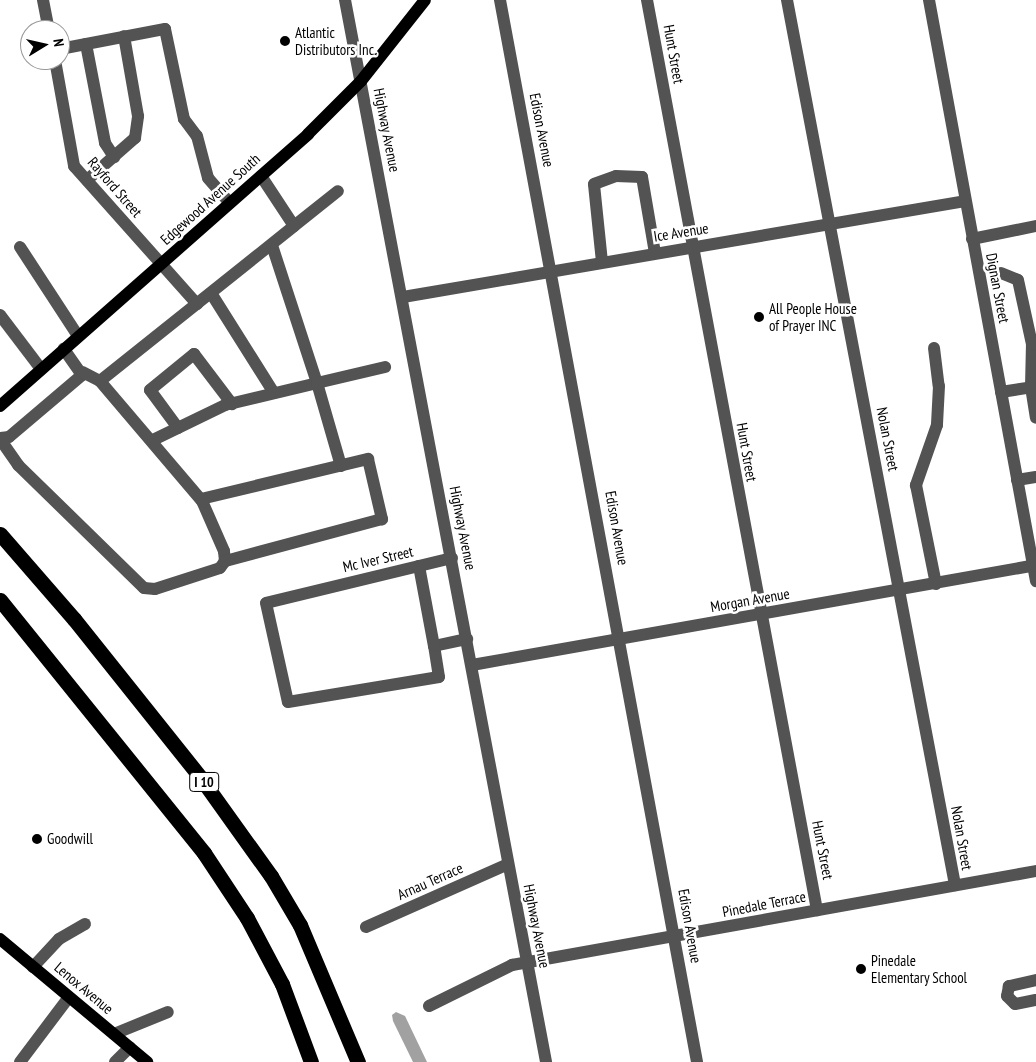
<!DOCTYPE html>
<html>
<head>
<meta charset="utf-8">
<style>
	body { margin:0 }
	#map { position:relative; width:1036px; height:1062px; overflow:hidden; background:#fff; font-family:"PT Sans Narrow",sans-serif }
	div>[style] { position:absolute }
	.water>* { inset:0; background:#a1a1a1 }
	.minor>* { height:12px; margin:-6px; padding:0 6px; transform-origin:6px; border-radius:6px; background:#535353 }
	.major>* { height:12px; margin:-6px; padding:0 6px; transform-origin:6px; border-radius:6px; background:#000 }
	.highway>* { height:15px; margin:-7.5px; padding:0 7.5px; transform-origin:7.5px; border-radius:7.5px; background:#000 }
	.dots>* { width:14px; height:14px; translate:-50% -50%; box-sizing:border-box; border:2px solid #fff; border-radius:50% }
	span { translate:-50% -50%; white-space:nowrap; text-align:center; line-height:1.15; -webkit-text-stroke:5px #fff; paint-order:stroke }
	.shield-label span { padding:1px 4px; background:#fff; border:1px solid; border-radius:4px; -webkit-text-stroke-width:0 }
	.shield-label { font-size:14px; color:#000; font-weight:700 }
	.poi-label { font-size:15px; color:#000 }
	.left { translate:0 -50%; text-align:left }
	.street-label { font-size:15px; color:#000 }
	.north { position:absolute; left:20px; top:20px; width:50px; height:50px; box-sizing:border-box; background:#fff; border:1px solid #999; border-radius:50%; rotate:81deg; font-size:14px; font-weight:700; line-height:20px; text-align:center; color:#000 }
	.north::after { content:''; display:block; margin:auto; width:18px; height:22px; background:#000; clip-path:polygon(50% 0,100% 100%,50% 72%,0 100%) }
</style>
</head>
<body>
<div id="map">
	<div class="water">
		<div style="clip-path:polygon(396px 1012px,405px 1016px,427px 1062px,413px 1062px,393px 1021px,392px 1015px)"></div>
	</div>
	<div class="minor">
		<div style="left:43px;top:0;width:31px;rotate:79deg"></div>
		<div style="left:345px;top:0;width:1081px;rotate:79.28deg"></div>
		<div style="left:500px;top:0;width:1080px;rotate:79.49deg"></div>
		<div style="left:647px;top:0;width:926px;rotate:79.42deg"></div>
		<div style="left:787px;top:0;width:901px;rotate:79.25deg"></div>
		<div style="left:929px;top:0;width:591px;rotate:79.57deg"></div>
		<div style="left:86px;top:44px;width:101px;rotate:79.1deg"></div>
		<div style="left:105px;top:143px;width:17px;rotate:57deg"></div>
		<div style="left:60px;top:49px;width:107px;rotate:-10.8deg"></div>
		<div style="left:165px;top:29px;width:92px;rotate:78.1deg"></div>
		<div style="left:184px;top:119px;width:21px;rotate:53deg"></div>
		<div style="left:197px;top:136px;width:43px;rotate:75.3deg"></div>
		<div style="left:208px;top:178px;width:33px;rotate:49deg"></div>
		<div style="left:55px;top:60px;width:108px;rotate:79.8deg"></div>
		<div style="left:74px;top:166px;width:185px;rotate:48.3deg"></div>
		<div style="left:87px;top:180px;width:64px;rotate:-41.2deg"></div>
		<div style="left:135px;top:138px;width:22px;rotate:-82deg"></div>
		<div style="left:138px;top:116px;width:81px;rotate:-99.9deg"></div>
		<div style="left:294px;top:226px;width:56px;rotate:-38.5deg"></div>
		<div style="left:972px;top:239px;width:65px;rotate:-11.5deg"></div>
		<div style="left:20px;top:247px;width:106px;rotate:56.9deg"></div>
		<div style="left:602px;top:262px;width:78px;rotate:-95.9deg"></div>
		<div style="left:594px;top:184px;width:23px;rotate:-20deg"></div>
		<div style="left:616px;top:176px;width:26px;rotate:2deg"></div>
		<div style="left:642px;top:177px;width:77px;rotate:80.3deg"></div>
		<div style="left:1001px;top:273px;width:18px;rotate:22deg"></div>
		<div style="left:1018px;top:280px;width:66px;rotate:77.7deg"></div>
		<div style="left:211px;top:293px;width:118px;rotate:57.8deg"></div>
		<div style="left:403px;top:297px;width:570px;rotate:-9.69deg"></div>
		<div style="left:0;top:315px;width:68px;rotate:52.8deg"></div>
		<div style="left:934px;top:348px;width:38px;rotate:83deg"></div>
		<div style="left:939px;top:386px;width:39px;rotate:93deg"></div>
		<div style="left:937px;top:425px;width:64px;rotate:109.3deg"></div>
		<div style="left:916px;top:485px;width:101px;rotate:78.6deg"></div>
		<div style="left:100px;top:381px;width:248px;rotate:-38.6deg"></div>
		<div style="left:294px;top:226px;width:60px;rotate:-123.4deg"></div>
		<div style="left:1031px;top:387px;width:43px;rotate:-88.7deg"></div>
		<div style="left:1032px;top:344px;width:4px;rotate:-14deg"></div>
		<div style="left:1001px;top:392px;width:30px;rotate:-9deg"></div>
		<div style="left:1031px;top:387px;width:31px;rotate:81deg"></div>
		<div style="left:178px;top:428px;width:47px;rotate:-126.4deg"></div>
		<div style="left:150px;top:390px;width:57px;rotate:-39.3deg"></div>
		<div style="left:194px;top:354px;width:63px;rotate:52.8deg"></div>
		<div style="left:0;top:438px;width:9px;rotate:-6deg"></div>
		<div style="left:9px;top:437px;width:96px;rotate:-40.3deg"></div>
		<div style="left:82px;top:375px;width:32px;rotate:-125deg"></div>
		<div style="left:0;top:439px;width:32px;rotate:55deg"></div>
		<div style="left:18px;top:465px;width:176px;rotate:44.3deg"></div>
		<div style="left:144px;top:588px;width:11px;rotate:5deg"></div>
		<div style="left:155px;top:589px;width:68px;rotate:-17.9deg"></div>
		<div style="left:220px;top:568px;width:9px;rotate:-54deg"></div>
		<div style="left:225px;top:561px;width:10px;rotate:-96deg"></div>
		<div style="left:224px;top:551px;width:55px;rotate:-113.7deg"></div>
		<div style="left:202px;top:501px;width:157px;rotate:-130.4deg"></div>
		<div style="left:100px;top:381px;width:20px;rotate:-153deg"></div>
		<div style="left:153px;top:440px;width:80px;rotate:-25.9deg"></div>
		<div style="left:225px;top:405px;width:95px;rotate:-13.4deg"></div>
		<div style="left:317px;top:383px;width:145px;rotate:-108.1deg"></div>
		<div style="left:341px;top:466px;width:86px;rotate:-106.1deg"></div>
		<div style="left:317px;top:383px;width:70px;rotate:-13.2deg"></div>
		<div style="left:1017px;top:480px;width:19px;rotate:-9deg"></div>
		<div style="left:201px;top:499px;width:172px;rotate:-13.5deg"></div>
		<div style="left:368px;top:459px;width:62px;rotate:76.9deg"></div>
		<div style="left:382px;top:519px;width:163px;rotate:165deg"></div>
		<div style="left:452px;top:558px;width:191px;rotate:166.4deg"></div>
		<div style="left:266px;top:603px;width:101px;rotate:77.5deg"></div>
		<div style="left:288px;top:702px;width:153px;rotate:-9.4deg"></div>
		<div style="left:439px;top:677px;width:31px;rotate:-99deg"></div>
		<div style="left:434px;top:646px;width:34px;rotate:-12deg"></div>
		<div style="left:419px;top:566px;width:81px;rotate:79.4deg"></div>
		<div style="left:472px;top:665px;width:573px;rotate:-10.05deg"></div>
		<div style="left:366px;top:927px;width:155px;rotate:-23.9deg"></div>
		<div style="left:33px;top:967px;width:38px;rotate:-47deg"></div>
		<div style="left:59px;top:939px;width:30px;rotate:-30deg"></div>
		<div style="left:1036px;top:980px;width:28px;rotate:167deg"></div>
		<div style="left:1009px;top:986px;width:10px;rotate:101deg"></div>
		<div style="left:1007px;top:996px;width:11px;rotate:45deg"></div>
		<div style="left:1015px;top:1004px;width:21px;rotate:-11deg"></div>
		<div style="left:429px;top:1006px;width:93px;rotate:-26.3deg"></div>
		<div style="left:512px;top:965px;width:532px;rotate:-10.17deg"></div>
		<div style="left:114px;top:1034px;width:58px;rotate:-22.2deg"></div>
		<div style="left:20px;top:1062px;width:81px;rotate:-53deg"></div>
		<div style="left:115px;top:1062px;width:21px;rotate:-45deg"></div>
	</div>
	<div class="major">
		<div style="left:0;top:406px;width:411px;rotate:-41.4deg"></div>
		<div style="left:308px;top:134px;width:75px;rotate:-45deg"></div>
		<div style="left:361px;top:81px;width:103px;rotate:-51.7deg"></div>
		<div style="left:0;top:939px;width:192px;rotate:39.9deg"></div>
	</div>
	<div class="highway">
		<div style="left:0;top:534px;width:113px;rotate:49deg"></div>
		<div style="left:74px;top:619px;width:202px;rotate:51.4deg"></div>
		<div style="left:200px;top:777px;width:122px;rotate:54.4deg"></div>
		<div style="left:271px;top:876px;width:57px;rotate:59.4deg"></div>
		<div style="left:300px;top:925px;width:149px;rotate:67.1deg"></div>
		<div style="left:0;top:600px;width:325px;rotate:51.1deg"></div>
		<div style="left:204px;top:853px;width:78px;rotate:56.5deg"></div>
		<div style="left:247px;top:918px;width:75px;rotate:62.1deg"></div>
		<div style="left:282px;top:984px;width:83px;rotate:69.6deg"></div>
	</div>
	<div class="dots">
		<div style="left:285px;top:41px;background:#000"></div>
		<div style="left:759px;top:317px;background:#000"></div>
		<div style="left:37px;top:839px;background:#000"></div>
		<div style="left:861px;top:969px;background:#000"></div>
	</div>
	<div class="shield-label">
		<span style="left:204px;top:782px">I 10</span>
	</div>
	<div class="poi-label">
		<span class="left" style="left:295px;top:41px">Atlantic<br>Distributors Inc.</span>
		<span class="left" style="left:769px;top:317px">All People House<br>of Prayer INC</span>
		<span class="left" style="left:47px;top:839px">Goodwill</span>
		<span class="left" style="left:871px;top:969px">Pinedale<br>Elementary School</span>
	</div>
	<div class="street-label">
		<span style="left:674px;top:54px;rotate:80deg">Hunt Street</span>
		<span style="left:387px;top:130px;rotate:79deg">Highway Avenue</span>
		<span style="left:542px;top:130px;rotate:79deg">Edison Avenue</span>
		<span style="left:115px;top:187px;rotate:49deg">Rayford Street</span>
		<span style="left:210px;top:199px;rotate:-42deg">Edgewood Avenue South</span>
		<span style="left:681px;top:232px;rotate:-9deg">Ice Avenue</span>
		<span style="left:998px;top:288px;rotate:79deg">Dignan Street</span>
		<span style="left:888px;top:439px;rotate:79deg">Nolan Street</span>
		<span style="left:747px;top:452px;rotate:80deg">Hunt Street</span>
		<span style="left:463px;top:528px;rotate:79deg">Highway Avenue</span>
		<span style="left:617px;top:528px;rotate:80deg">Edison Avenue</span>
		<span style="left:378px;top:559px;rotate:-13deg">Mc Iver Street</span>
		<span style="left:750px;top:600px;rotate:-10deg">Morgan Avenue</span>
		<span style="left:962px;top:838px;rotate:80deg">Nolan Street</span>
		<span style="left:823px;top:850px;rotate:79deg">Hunt Street</span>
		<span style="left:430px;top:881px;rotate:-24deg">Arnau Terrace</span>
		<span style="left:764px;top:904px;rotate:-11deg">Pinedale Terrace</span>
		<span style="left:537px;top:926px;rotate:79deg">Highway Avenue</span>
		<span style="left:690px;top:926px;rotate:80deg">Edison Avenue</span>
		<span style="left:84px;top:988px;rotate:40deg">Lenox Avenue</span>
	</div>
	<div class="north">N</div>
</div>
</body>
</html>
